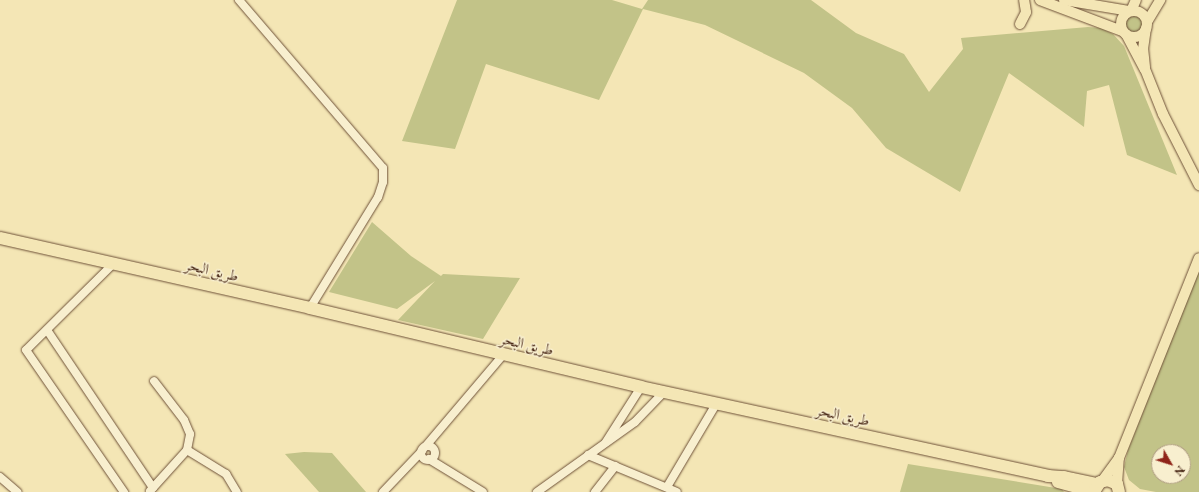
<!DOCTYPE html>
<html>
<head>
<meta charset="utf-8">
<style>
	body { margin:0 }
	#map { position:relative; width:1199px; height:492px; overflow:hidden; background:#f4e6b5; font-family:"EB Garamond",Amiri,serif }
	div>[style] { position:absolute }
	.green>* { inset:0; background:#c2c388 }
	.round { border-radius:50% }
	.roads { filter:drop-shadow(0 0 1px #6e5138) drop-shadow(0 0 1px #6e5138) }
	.minor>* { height:8px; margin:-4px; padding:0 4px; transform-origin:4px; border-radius:4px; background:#f8efcf }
	.minor>.ring { margin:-4px; padding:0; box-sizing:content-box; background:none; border:8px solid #f8efcf; border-radius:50% }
	.major>* { height:10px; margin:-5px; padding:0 5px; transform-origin:5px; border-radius:5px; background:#f4e6b5 }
	.major>.ring { margin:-5px; padding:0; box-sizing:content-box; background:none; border:10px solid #f4e6b5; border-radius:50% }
	.highway>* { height:12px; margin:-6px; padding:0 6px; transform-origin:6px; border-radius:6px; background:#f4e6b5 }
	span { translate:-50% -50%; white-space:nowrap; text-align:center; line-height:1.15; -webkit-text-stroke:3px #f8efcf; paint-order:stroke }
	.street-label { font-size:15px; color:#411f0e }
	.north { position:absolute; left:1151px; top:444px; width:40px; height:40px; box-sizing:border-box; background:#f8efcf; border:1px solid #af9c82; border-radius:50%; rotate:129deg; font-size:11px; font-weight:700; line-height:16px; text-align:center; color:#411f0e }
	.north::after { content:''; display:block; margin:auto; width:14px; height:18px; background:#8f2418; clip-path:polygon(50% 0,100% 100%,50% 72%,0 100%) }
</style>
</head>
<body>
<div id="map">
	<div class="green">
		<div style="clip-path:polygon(457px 0,612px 0,642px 9px,648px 0,811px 0,856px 33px,904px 54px,929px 92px,963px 49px,961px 38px,1088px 27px,1101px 28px,1113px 34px,1124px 46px,1177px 175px,1127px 155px,1109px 85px,1087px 91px,1084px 127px,1009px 73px,960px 192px,886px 148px,852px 108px,804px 73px,705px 25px,643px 9px,599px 100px,486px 64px,455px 149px,402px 141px)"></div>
		<div class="round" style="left:1125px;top:15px;width:18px;height:18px"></div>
		<div style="clip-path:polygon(372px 222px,411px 256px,441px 276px,443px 274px,520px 278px,483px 339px,398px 320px,435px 281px,397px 309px,329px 292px)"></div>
		<div style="clip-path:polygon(evenodd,1199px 270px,1199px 492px,1156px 492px,1140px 489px,1129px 480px,1124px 467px,1128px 450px,1199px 270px,1159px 452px,1183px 452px,1183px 476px,1159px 476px,1159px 452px)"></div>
		<div style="clip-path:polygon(304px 452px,332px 453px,366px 492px,319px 492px,285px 454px)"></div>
		<div style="clip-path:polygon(908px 464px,1062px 489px,1064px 492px,900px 492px)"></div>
	</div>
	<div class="roads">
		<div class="minor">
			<div style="left:239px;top:0;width:221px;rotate:49.4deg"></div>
			<div style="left:383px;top:168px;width:14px;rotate:90deg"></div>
			<div style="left:383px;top:182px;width:16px;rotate:108deg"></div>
			<div style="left:378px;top:197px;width:130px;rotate:121.5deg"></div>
			<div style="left:113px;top:264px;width:122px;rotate:135.3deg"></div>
			<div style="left:26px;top:350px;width:173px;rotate:55.4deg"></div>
			<div style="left:47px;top:330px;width:190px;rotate:56.1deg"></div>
			<div style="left:606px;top:442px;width:65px;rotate:-57.5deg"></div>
			<div class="ring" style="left:421px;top:446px;width:6px;height:6px"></div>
			<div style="left:425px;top:447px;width:121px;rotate:-49.7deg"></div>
			<div style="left:187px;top:450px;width:46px;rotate:31.6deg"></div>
			<div style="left:226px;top:474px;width:21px;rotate:59deg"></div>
			<div style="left:588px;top:455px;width:96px;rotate:22.6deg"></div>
			<div style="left:429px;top:459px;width:63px;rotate:31.4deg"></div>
			<div style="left:0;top:477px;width:23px;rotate:41deg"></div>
			<div style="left:667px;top:487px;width:96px;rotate:-59.4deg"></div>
			<div style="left:150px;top:491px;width:55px;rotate:-47.9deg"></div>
			<div style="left:187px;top:450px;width:16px;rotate:-79deg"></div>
			<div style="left:190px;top:434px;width:15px;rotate:-113deg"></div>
			<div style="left:184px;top:420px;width:49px;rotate:-127.6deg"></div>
			<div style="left:383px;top:492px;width:57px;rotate:-46.4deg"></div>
			<div style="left:537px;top:492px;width:120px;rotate:-35.5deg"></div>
			<div style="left:635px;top:422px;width:42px;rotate:-46deg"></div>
			<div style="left:595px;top:492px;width:33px;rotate:-52deg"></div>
		</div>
		<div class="major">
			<div style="left:1040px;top:0;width:88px;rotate:20.7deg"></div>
			<div style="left:1064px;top:0;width:67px;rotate:9.5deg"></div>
			<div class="ring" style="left:1121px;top:11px;width:16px;height:16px"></div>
			<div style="left:1131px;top:11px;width:12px;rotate:-66deg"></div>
			<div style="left:1147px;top:22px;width:26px;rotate:-59deg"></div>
			<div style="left:1020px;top:24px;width:13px;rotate:-63deg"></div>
			<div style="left:1026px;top:12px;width:12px;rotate:-99deg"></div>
			<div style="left:1126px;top:34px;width:40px;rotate:62deg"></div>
			<div style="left:1145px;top:69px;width:48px;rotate:68.2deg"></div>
			<div style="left:1163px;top:114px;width:80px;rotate:63.1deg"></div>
			<div style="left:1145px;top:67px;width:18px;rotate:-96deg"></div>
			<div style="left:1143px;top:49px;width:21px;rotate:-82deg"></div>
			<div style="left:1103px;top:480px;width:27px;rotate:-54deg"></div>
			<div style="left:1119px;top:458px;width:215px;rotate:-68.2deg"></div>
			<div style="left:1117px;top:484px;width:26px;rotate:-86deg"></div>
		</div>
		<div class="highway">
			<div style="left:0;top:238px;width:318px;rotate:12.7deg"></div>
			<div style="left:310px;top:308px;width:340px;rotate:13.4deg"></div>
			<div style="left:641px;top:387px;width:417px;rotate:12.3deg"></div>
			<div style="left:1048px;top:476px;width:16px;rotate:4deg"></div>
			<div style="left:1064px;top:477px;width:35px;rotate:12deg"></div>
			<div style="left:1058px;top:482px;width:38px;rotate:15deg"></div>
			<div style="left:1095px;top:490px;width:9px;rotate:-58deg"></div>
			<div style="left:1100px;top:482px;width:8px;rotate:-14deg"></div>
			<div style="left:1108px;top:480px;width:10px;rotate:24deg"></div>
			<div style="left:1117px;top:484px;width:8px;rotate:76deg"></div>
		</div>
	</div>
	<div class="street-label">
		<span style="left:212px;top:270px;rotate:13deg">طريق البحر</span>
		<span style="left:527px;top:344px;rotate:13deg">طريق البحر</span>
		<span style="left:843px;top:415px;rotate:12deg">طريق البحر</span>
	</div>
	<div class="north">N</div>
</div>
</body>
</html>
